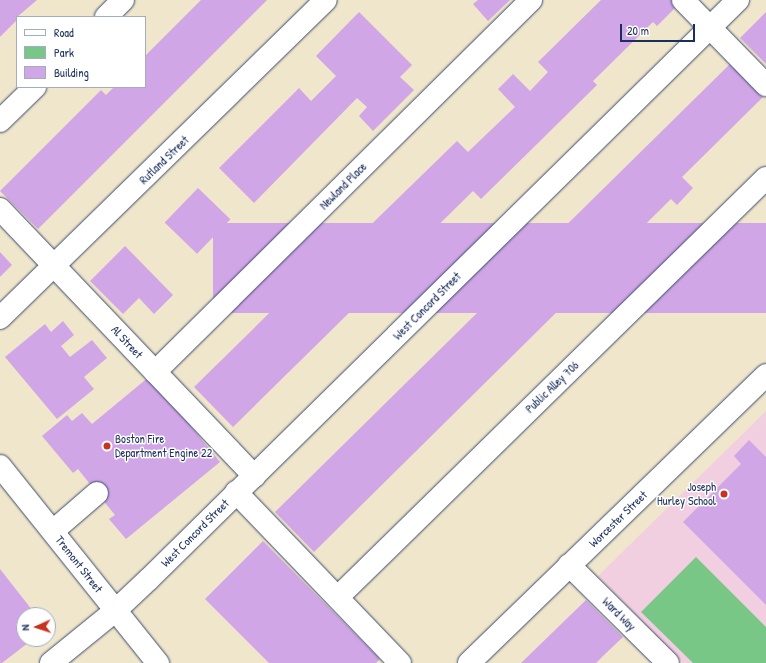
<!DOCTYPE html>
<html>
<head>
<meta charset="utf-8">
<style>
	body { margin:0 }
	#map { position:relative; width:766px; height:663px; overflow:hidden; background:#efe6cb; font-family:"Patrick Hand",sans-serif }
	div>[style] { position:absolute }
	.built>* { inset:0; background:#f2cfe0 }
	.green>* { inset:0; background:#78c787 }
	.building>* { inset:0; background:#d0a6e6; transform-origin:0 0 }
	.roads { filter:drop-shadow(0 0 1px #3b4a6e) drop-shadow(0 0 1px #3b4a6e) }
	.minor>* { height:22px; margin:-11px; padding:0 11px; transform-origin:11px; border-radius:11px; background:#fff }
	.major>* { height:22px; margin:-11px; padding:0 11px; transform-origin:11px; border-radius:11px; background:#fff }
	.dots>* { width:11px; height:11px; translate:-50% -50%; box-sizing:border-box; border:2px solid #fff; border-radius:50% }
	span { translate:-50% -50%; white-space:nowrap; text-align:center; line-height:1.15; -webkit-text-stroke:3px #fff; paint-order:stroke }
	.street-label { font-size:12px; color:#1b2f5e }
	.poi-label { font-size:12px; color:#1b2f5e }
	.left { translate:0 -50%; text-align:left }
	.right { translate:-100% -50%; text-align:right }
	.legend { position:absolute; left:16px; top:16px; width:130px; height:72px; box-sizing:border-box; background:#fff; border:1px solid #a4acbf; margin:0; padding:5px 7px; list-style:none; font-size:12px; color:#1b2f5e }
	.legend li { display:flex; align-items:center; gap:8px; height:20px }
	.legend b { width:20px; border:1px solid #a4acbf }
	.north { position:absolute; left:16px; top:607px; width:40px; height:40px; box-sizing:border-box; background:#fff; border:1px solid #a4acbf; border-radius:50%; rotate:267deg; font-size:11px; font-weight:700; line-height:16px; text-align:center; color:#1b2f5e }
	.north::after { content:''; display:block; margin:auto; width:14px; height:18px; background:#c8321e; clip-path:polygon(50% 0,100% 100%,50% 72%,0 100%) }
	.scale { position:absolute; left:620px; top:24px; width:75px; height:18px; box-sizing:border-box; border:2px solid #1b2f5e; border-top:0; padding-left:5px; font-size:12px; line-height:14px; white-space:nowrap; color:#1b2f5e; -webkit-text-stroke:3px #fff; paint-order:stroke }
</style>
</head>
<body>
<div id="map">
	<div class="built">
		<div style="clip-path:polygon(766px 411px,766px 663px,683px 663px,598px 576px)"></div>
	</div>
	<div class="green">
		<div style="clip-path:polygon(696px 557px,766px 627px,766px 663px,693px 663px,641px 612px)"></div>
	</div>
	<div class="building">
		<div style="clip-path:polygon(0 0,37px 0,17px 17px,17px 20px,0 37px)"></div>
		<div style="clip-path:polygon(201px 0,267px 0,38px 229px,0 191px,101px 90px,106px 95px,114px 87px,145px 87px,145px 56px)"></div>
		<div style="clip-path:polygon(478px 0,510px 0,488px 21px,473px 4px)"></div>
		<div style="clip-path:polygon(601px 0,672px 0,677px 6px,657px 26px,653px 22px,593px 81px,597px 85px,481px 199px,473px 191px,233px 427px,194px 387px,302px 281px,308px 286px,457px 141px,468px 152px,515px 107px,498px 89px,513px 74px,530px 91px,548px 72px,538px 62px)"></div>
		<div style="clip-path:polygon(359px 12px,412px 65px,400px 77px,414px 90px,373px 131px,359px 116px,367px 107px,357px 98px,254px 203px,219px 168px,299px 88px,311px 101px,336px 76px,316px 56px)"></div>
		<div style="clip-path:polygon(766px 12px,766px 64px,740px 38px)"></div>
		<div style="clip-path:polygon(730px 64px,763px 97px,682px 177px,693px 188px,677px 205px,671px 199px,314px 552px,275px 512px)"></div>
		<div style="left:198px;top:188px;width:45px;height:48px;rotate:44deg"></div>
		<div style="left:766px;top:223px;width:90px;height:553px;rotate:90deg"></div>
		<div style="clip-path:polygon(125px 246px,173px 295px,154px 314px,139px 298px,123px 314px,90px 281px)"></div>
		<div style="clip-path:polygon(0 252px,12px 265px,0 277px)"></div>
		<div style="clip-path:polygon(63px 321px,74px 335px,61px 346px,70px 357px,92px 340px,107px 358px,84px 377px,94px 389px,57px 419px,5px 357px,45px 324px,51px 332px)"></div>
		<div style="clip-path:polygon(150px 376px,220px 462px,126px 539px,109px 519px,115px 515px,97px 493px,78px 469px,73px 473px,42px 436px,67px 415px,72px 421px,82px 413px,92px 424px)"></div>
		<div style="clip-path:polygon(749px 440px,766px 457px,766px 605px,683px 522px,741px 464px,734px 456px)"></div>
		<div style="clip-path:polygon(263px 541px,380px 659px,376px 663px,269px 663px,205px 599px)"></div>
		<div style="clip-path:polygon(0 569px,36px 615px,24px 615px,24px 639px,33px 639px,2px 663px,0 663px)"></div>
		<div style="clip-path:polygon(586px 600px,623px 637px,604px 655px,596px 663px,521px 663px)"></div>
	</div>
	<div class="roads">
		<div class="minor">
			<div style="left:683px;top:0;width:119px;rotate:45.7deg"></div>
			<div style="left:106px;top:17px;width:24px;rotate:-45deg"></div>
			<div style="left:0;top:121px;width:49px;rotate:-44.2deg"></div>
			<div style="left:0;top:209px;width:369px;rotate:46.4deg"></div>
			<div style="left:0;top:318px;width:455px;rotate:-44.3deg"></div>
			<div style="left:155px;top:372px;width:529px;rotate:-44.69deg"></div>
			<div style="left:236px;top:492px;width:237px;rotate:46.2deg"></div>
			<div style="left:53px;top:531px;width:58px;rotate:-40.8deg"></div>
			<div style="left:569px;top:565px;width:139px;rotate:44.7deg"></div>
			<div style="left:338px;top:597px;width:599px;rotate:-44.39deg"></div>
			<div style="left:51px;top:663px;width:82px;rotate:-39.1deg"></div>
			<div style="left:115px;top:611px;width:47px;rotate:-43.3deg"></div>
			<div style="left:149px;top:579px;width:826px;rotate:-44.51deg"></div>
			<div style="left:469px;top:663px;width:414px;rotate:-44.1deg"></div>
		</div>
		<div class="major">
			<div style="left:0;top:466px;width:253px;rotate:51.3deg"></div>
		</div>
	</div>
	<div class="dots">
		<div style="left:107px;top:446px;background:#c8321e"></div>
		<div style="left:724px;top:494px;background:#c8321e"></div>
	</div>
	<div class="street-label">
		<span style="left:164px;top:160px;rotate:-44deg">Rutland Street</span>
		<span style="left:343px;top:186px;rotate:-45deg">Newland Place</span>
		<span style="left:427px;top:306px;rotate:-45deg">West Concord Street</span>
		<span style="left:127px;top:342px;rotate:47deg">Al Street</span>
		<span style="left:552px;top:387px;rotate:-44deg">Public Alley 706</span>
		<span style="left:618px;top:519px;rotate:-44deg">Worcester Street</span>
		<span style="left:195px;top:533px;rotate:-45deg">West Concord Street</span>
		<span style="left:79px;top:564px;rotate:52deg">Tremont Street</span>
		<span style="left:619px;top:614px;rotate:45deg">Ward Way</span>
	</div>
	<div class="poi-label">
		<span class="left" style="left:115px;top:446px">Boston Fire<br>Department Engine 22</span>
		<span class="right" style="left:716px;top:494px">Joseph<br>Hurley School</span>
	</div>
	<ul class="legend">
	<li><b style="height:5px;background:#fff"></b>Road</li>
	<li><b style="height:11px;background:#78c787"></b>Park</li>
	<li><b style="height:11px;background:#d0a6e6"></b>Building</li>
	</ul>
	<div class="north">N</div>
	<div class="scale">20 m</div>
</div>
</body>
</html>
